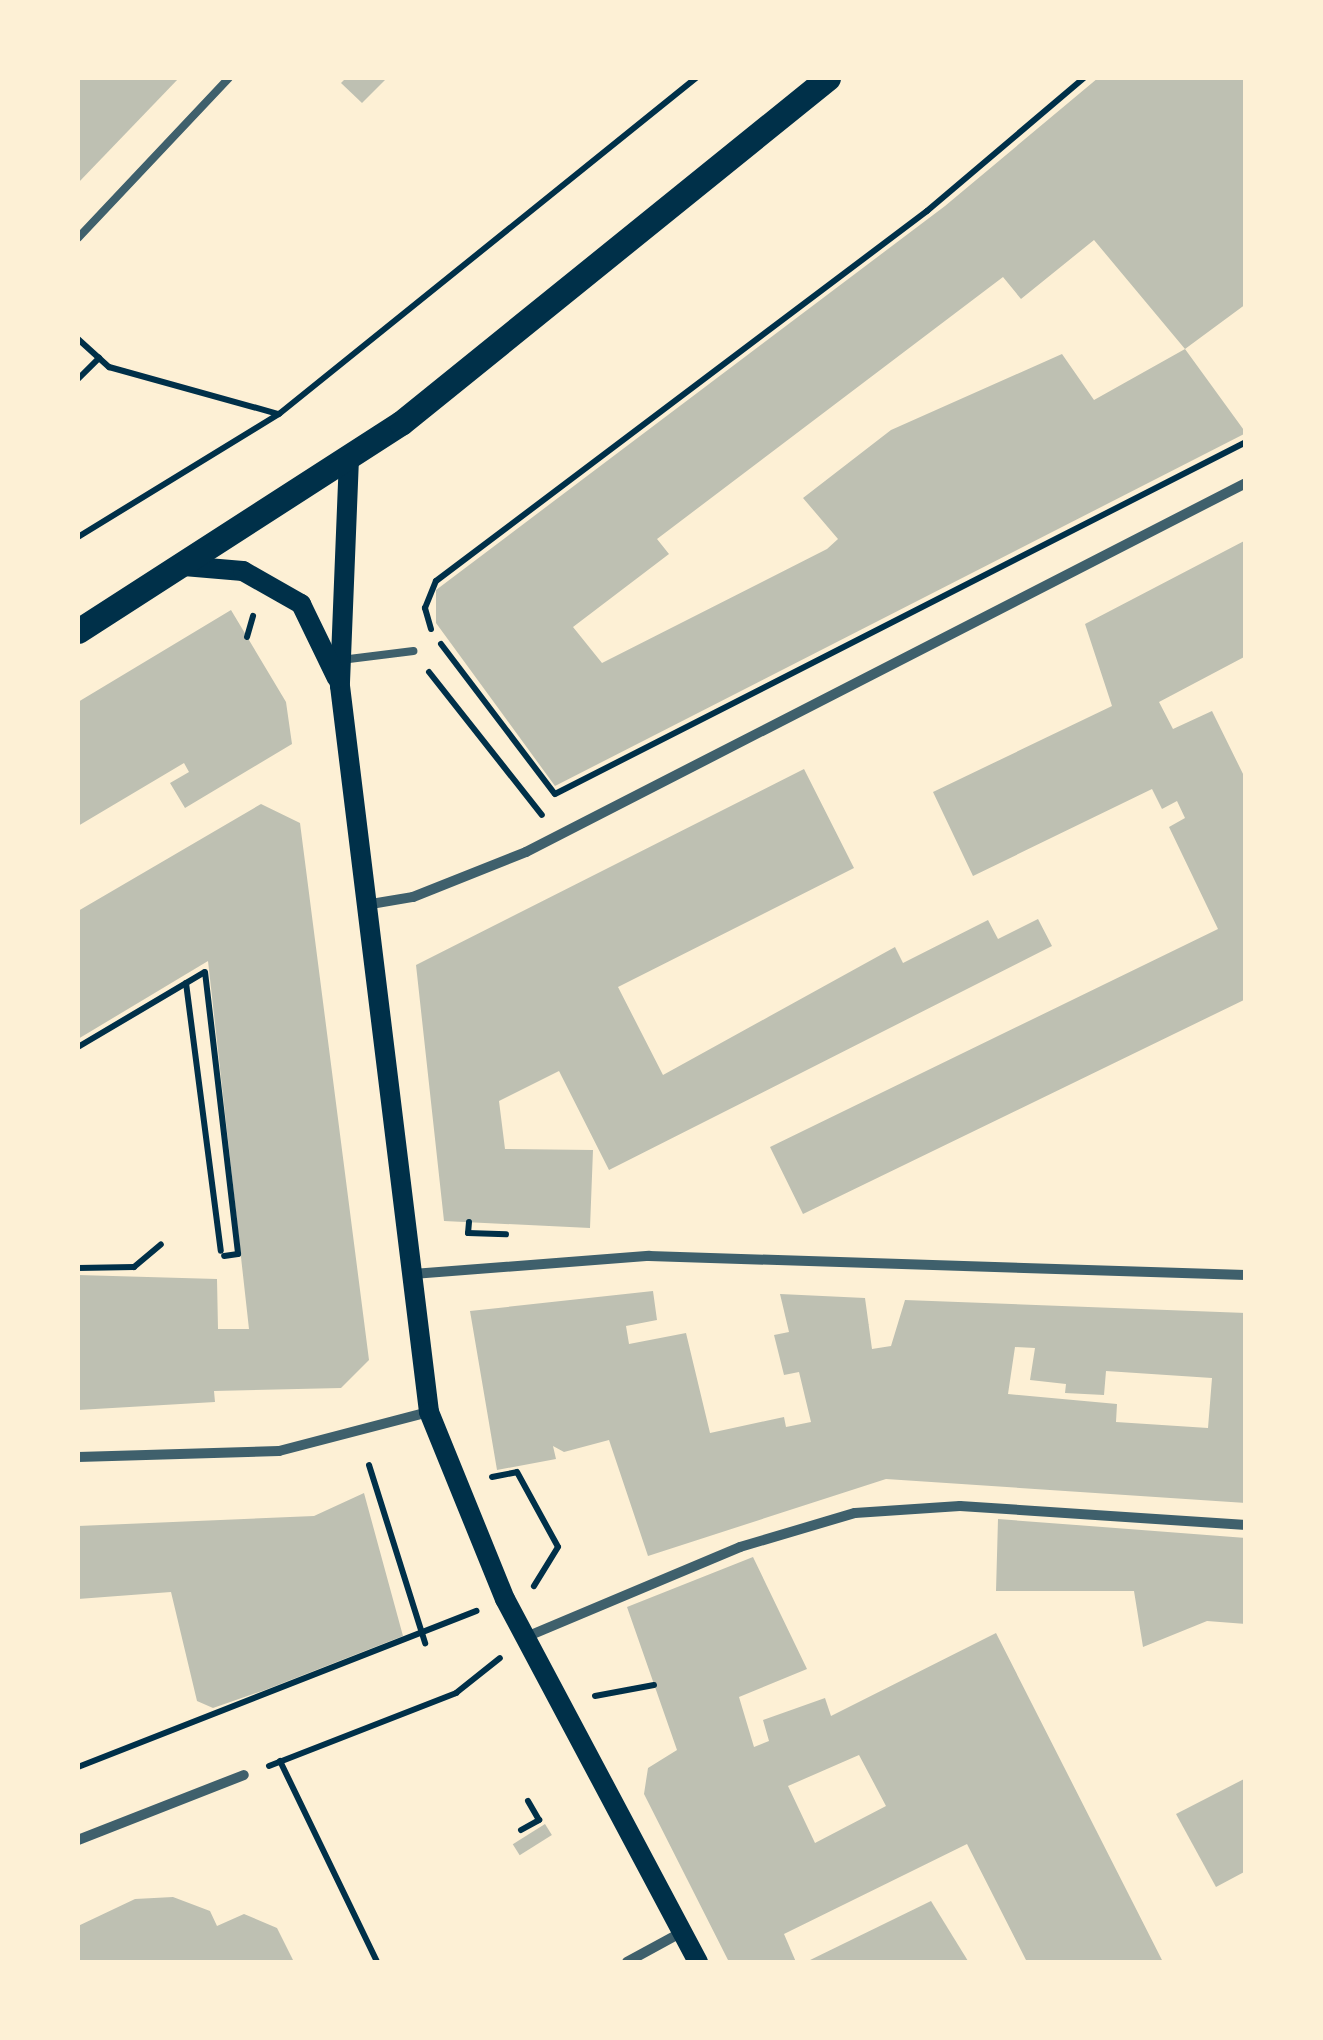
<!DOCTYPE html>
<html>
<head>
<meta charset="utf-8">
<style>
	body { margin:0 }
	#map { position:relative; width:1323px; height:2040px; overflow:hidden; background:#fdf0d5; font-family:Commissioner,sans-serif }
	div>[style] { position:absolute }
	.building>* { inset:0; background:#bec0b2; transform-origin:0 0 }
	.path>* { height:6px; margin:-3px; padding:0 3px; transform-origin:3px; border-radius:3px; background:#003049 }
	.service>* { height:8px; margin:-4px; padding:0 4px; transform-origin:4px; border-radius:4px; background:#3f606c }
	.minor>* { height:10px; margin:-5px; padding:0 5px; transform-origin:5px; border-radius:5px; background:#3f606c }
	.secondary>* { height:20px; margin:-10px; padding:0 10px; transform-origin:10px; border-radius:10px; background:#003049 }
	.primary>* { height:25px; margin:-12.5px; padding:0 12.5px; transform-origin:12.5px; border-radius:12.5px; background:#003049 }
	span { translate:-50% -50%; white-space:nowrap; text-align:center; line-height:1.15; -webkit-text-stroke:8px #fdf0d5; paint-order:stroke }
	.frame { position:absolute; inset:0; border:80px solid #fdf0d5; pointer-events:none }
</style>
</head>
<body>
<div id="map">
	<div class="building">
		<div style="clip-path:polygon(78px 78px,179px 78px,78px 183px)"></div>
		<div style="clip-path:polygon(346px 78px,387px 78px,362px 103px,341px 83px)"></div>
		<div style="clip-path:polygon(1098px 78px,1246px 78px,1246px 304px,1185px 349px,1094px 240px,1021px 299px,1003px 277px,657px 539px,669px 554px,573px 627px,602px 663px,827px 549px,838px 539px,803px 498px,891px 430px,1062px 354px,1094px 400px,1185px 349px,1246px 433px,555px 786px,436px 623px,436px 590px,945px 206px)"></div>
		<div style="clip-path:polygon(1246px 540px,1246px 656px,1159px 702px,1173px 729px,1212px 711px,1246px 780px,1246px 999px,803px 1214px,770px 1147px,1218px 929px,1169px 827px,1185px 818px,1177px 801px,1162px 809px,1152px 789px,973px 876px,933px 792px,1112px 706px,1085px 624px)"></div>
		<div style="clip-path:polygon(231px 610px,286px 702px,292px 744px,185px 808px,170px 783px,189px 772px,184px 763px,78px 826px,78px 702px)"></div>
		<div style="clip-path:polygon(804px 769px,854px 868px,618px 987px,663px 1075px,895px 947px,903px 963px,988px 920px,998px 939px,1038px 919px,1052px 946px,609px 1170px,559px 1071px,499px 1101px,505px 1149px,593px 1150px,590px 1228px,444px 1221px,416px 965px)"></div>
		<div style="clip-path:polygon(261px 804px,300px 823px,369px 1360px,341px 1388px,214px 1391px,215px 1402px,78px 1410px,78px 1275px,217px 1279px,218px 1329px,249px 1329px,208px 961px,78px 1039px,78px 911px)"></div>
		<div style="clip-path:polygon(evenodd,653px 1291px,657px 1320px,626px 1326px,629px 1344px,686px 1333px,710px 1433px,784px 1417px,786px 1427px,811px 1422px,799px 1372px,784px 1375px,774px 1335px,789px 1332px,780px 1294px,865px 1298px,872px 1349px,891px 1346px,905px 1300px,1246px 1313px,1246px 1503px,886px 1479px,648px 1556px,609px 1440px,564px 1452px,553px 1446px,556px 1459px,497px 1470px,470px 1311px,653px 1291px,1015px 1347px,1035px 1348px,1030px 1380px,1066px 1384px,1065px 1393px,1104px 1395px,1106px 1371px,1212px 1378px,1208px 1428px,1116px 1422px,1117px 1404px,1008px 1394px,1015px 1347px)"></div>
		<div style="clip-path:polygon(364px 1493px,403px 1636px,265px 1690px,213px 1708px,197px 1701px,171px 1592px,78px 1599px,78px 1526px,314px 1516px)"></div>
		<div style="clip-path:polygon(998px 1519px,1246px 1538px,1246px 1624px,1207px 1621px,1143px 1647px,1134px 1591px,996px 1591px)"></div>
		<div style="clip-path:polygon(evenodd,753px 1557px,807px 1669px,739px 1697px,754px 1747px,769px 1741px,763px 1720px,825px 1698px,831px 1716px,996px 1633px,1163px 1962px,1027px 1962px,967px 1844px,784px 1934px,796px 1962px,729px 1962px,644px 1794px,648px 1768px,677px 1750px,627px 1607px,753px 1557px,859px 1755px,886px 1806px,815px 1843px,788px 1786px,859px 1755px)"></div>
		<div style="clip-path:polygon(1246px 1778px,1246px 1871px,1216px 1887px,1176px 1814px)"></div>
		<div style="left:545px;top:1824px;width:13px;height:38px;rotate:58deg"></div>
		<div style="clip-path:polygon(173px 1897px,210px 1911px,217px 1926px,244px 1914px,277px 1928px,294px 1962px,78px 1962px,78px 1926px,135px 1899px)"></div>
		<div style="clip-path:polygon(931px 1901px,968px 1961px,806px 1962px)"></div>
	</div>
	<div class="path">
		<div style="left:78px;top:339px;width:42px;rotate:42.1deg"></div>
		<div style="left:109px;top:367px;width:175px;rotate:15.5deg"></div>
		<div style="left:78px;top:379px;width:30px;rotate:-45deg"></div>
		<div style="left:78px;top:537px;width:236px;rotate:-31.5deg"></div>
		<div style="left:279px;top:414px;width:536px;rotate:-38.86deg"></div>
		<div style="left:431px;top:629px;width:22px;rotate:-106deg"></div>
		<div style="left:425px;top:608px;width:29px;rotate:-68deg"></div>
		<div style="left:436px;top:581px;width:615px;rotate:-37deg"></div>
		<div style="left:927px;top:211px;width:206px;rotate:-40.3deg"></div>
		<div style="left:247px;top:637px;width:22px;rotate:-74deg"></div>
		<div style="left:441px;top:644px;width:188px;rotate:52.8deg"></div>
		<div style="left:555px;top:794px;width:775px;rotate:-26.99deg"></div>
		<div style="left:429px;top:672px;width:182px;rotate:51.7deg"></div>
		<div style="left:186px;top:983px;width:270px;rotate:82.6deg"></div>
		<div style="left:78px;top:1047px;width:147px;rotate:-30.6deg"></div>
		<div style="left:205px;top:972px;width:284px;rotate:83.3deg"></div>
		<div style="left:238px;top:1254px;width:14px;rotate:172deg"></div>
		<div style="left:469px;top:1222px;width:11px;rotate:95deg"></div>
		<div style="left:468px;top:1233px;width:38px;rotate:2deg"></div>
		<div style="left:78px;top:1268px;width:56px;rotate:-1deg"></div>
		<div style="left:134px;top:1267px;width:35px;rotate:-40deg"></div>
		<div style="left:369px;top:1465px;width:187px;rotate:72.5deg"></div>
		<div style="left:492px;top:1477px;width:25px;rotate:-11deg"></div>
		<div style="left:517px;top:1472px;width:85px;rotate:61.3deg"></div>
		<div style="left:558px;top:1547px;width:46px;rotate:121.6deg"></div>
		<div style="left:595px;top:1696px;width:60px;rotate:-10.6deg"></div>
		<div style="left:280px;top:1761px;width:223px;rotate:64.2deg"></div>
		<div style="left:269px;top:1766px;width:201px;rotate:-21.3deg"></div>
		<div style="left:456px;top:1693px;width:56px;rotate:-38.5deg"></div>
		<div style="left:78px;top:1767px;width:428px;rotate:-21.4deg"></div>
		<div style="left:521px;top:1830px;width:21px;rotate:-29deg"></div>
		<div style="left:539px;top:1820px;width:22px;rotate:-120deg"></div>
	</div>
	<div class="service">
		<div style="left:78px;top:238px;width:220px;rotate:-46.7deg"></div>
		<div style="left:341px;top:660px;width:73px;rotate:-7.1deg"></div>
	</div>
	<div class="minor">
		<div style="left:365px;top:905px;width:49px;rotate:-9.5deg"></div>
		<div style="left:413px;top:897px;width:122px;rotate:-21.7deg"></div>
		<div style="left:526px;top:852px;width:809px;rotate:-27.14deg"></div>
		<div style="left:413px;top:1274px;width:237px;rotate:-4.4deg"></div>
		<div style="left:649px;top:1256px;width:597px;rotate:1.82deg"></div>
		<div style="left:78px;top:1457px;width:201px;rotate:-1.7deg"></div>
		<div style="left:279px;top:1451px;width:155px;rotate:-14.6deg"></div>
		<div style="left:526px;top:1637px;width:232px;rotate:-22.8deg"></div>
		<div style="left:740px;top:1547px;width:120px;rotate:-16.5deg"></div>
		<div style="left:855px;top:1513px;width:105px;rotate:-3.8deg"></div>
		<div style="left:960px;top:1506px;width:287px;rotate:3.8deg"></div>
		<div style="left:78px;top:1840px;width:178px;rotate:-21.4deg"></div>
		<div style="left:627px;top:1962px;width:63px;rotate:-28.6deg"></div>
	</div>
	<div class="secondary">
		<div style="left:349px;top:458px;width:228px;rotate:92.3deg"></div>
		<div style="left:340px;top:686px;width:731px;rotate:83.01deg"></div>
		<div style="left:429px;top:1412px;width:202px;rotate:67.9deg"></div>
		<div style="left:505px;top:1599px;width:411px;rotate:62deg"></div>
		<div style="left:184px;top:566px;width:59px;rotate:4.8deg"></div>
		<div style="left:243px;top:571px;width:67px;rotate:29.6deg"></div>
		<div style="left:301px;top:604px;width:82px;rotate:64.1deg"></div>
	</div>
	<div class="primary">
		<div style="left:78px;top:631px;width:384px;rotate:-32.8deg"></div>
		<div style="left:401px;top:423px;width:549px;rotate:-38.94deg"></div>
	</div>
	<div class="frame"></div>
</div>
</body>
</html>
